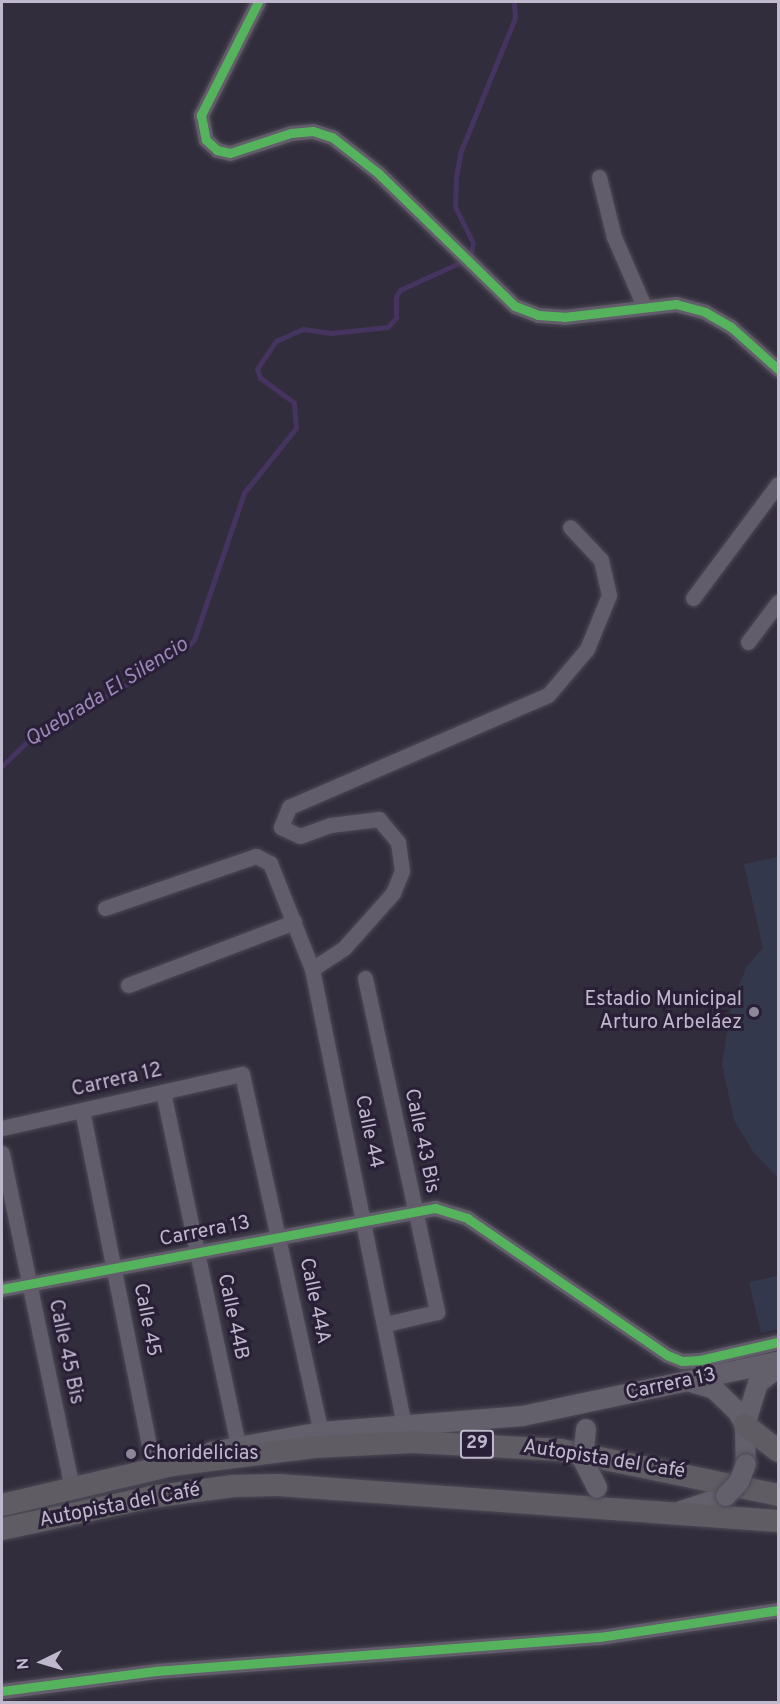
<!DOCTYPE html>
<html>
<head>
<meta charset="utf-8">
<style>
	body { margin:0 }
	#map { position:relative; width:780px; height:1704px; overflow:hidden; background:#322d3c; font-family:Overpass,sans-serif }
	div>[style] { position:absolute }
	.green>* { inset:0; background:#33384d }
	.stream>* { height:4.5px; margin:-2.25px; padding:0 2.25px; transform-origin:2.25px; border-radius:2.25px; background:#45345f }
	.roads { filter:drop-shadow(0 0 2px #4d4955) drop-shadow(0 0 2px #4d4955) }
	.minor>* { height:15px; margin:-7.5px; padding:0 7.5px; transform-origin:7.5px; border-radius:7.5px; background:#625d6a }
	.major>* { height:20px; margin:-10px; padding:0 10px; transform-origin:10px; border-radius:10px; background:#64606b }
	.highway>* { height:22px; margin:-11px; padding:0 11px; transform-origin:11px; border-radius:11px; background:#5f5d63 }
	.bridges { filter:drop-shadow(0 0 2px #4d4856) drop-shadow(0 0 2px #4d4856) }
	.major-bridge>* { height:20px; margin:-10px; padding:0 10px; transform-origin:10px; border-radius:10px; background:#64606b }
	.cycleway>* { height:9px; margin:-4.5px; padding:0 4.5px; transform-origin:4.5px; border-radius:4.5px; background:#56b35d }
	.dots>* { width:16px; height:16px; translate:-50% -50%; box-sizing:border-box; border:3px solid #291f37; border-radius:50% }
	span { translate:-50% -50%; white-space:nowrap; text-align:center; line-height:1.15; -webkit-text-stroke:6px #291f37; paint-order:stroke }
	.shield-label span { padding:2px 4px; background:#291f37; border:2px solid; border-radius:4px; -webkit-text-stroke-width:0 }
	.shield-label { font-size:18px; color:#c0b8cc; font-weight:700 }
	.poi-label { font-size:20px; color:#c0b8cc }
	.right { translate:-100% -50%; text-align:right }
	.left { translate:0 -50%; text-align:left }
	.street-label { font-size:20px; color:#c0b8cc }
	.water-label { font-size:21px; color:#9a86b7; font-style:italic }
	.frame { position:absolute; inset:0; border:3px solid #c0b8cc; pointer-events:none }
	.north { position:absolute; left:12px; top:1632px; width:60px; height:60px; -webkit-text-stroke:4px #291f37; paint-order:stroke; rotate:265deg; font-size:16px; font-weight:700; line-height:24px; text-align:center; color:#c0b8cc }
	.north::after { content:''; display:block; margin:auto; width:21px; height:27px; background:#c0b8cc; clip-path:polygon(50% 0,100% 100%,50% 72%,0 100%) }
</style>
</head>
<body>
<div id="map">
	<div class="green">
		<div style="clip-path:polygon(778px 857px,778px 1178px,754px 1153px,734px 1120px,722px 1064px,732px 1002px,747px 966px,763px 948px,744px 864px)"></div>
		<div style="clip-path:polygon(778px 1276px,778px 1329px,761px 1333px,749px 1282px)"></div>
	</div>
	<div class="stream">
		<div style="left:2px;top:766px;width:32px;rotate:-44deg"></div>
		<div style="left:25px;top:744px;width:187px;rotate:-30.5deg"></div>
		<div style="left:186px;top:649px;width:12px;rotate:-48deg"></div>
		<div style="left:194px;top:640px;width:155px;rotate:-71.2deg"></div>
		<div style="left:244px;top:493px;width:83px;rotate:-51.3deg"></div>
		<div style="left:296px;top:428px;width:25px;rotate:-95deg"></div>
		<div style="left:294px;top:403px;width:42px;rotate:-143.7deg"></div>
		<div style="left:260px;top:378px;width:9px;rotate:-108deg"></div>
		<div style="left:257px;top:369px;width:34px;rotate:-56deg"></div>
		<div style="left:276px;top:341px;width:30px;rotate:-24deg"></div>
		<div style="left:303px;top:329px;width:28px;rotate:8deg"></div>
		<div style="left:331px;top:333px;width:57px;rotate:-6deg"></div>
		<div style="left:388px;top:327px;width:12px;rotate:-48deg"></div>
		<div style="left:396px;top:318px;width:21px;rotate:-90deg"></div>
		<div style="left:396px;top:297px;width:8px;rotate:-60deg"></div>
		<div style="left:400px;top:290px;width:77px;rotate:-24.6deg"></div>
		<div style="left:470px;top:258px;width:15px;rotate:-79deg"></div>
		<div style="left:473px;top:243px;width:40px;rotate:-116.6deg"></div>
		<div style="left:455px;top:207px;width:29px;rotate:-88deg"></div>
		<div style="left:456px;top:178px;width:27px;rotate:-80deg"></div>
		<div style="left:461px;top:151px;width:144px;rotate:-67.9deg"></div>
		<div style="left:515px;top:18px;width:16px;rotate:-94deg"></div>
	</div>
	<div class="roads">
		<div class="minor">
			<div style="left:258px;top:2px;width:127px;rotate:116.8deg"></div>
			<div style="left:201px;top:115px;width:25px;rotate:79deg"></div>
			<div style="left:206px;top:140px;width:15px;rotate:42deg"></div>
			<div style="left:217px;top:150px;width:13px;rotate:13deg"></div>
			<div style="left:230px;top:153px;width:64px;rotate:-18.2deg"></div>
			<div style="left:291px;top:133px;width:22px;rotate:-5deg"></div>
			<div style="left:313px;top:131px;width:20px;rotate:18deg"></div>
			<div style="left:332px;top:137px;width:58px;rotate:38deg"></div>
			<div style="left:378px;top:173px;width:191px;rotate:44.2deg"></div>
			<div style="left:515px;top:306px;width:25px;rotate:21deg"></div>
			<div style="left:538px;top:315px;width:26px;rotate:4deg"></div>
			<div style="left:564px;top:317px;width:113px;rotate:-6.6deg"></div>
			<div style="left:676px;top:304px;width:30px;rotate:15deg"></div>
			<div style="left:705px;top:312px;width:30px;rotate:30deg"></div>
			<div style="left:731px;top:327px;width:63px;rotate:41.8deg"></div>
			<div style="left:599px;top:177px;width:62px;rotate:76deg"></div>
			<div style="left:614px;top:237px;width:75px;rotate:66.5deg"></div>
			<div style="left:693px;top:598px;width:142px;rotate:-53.3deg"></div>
			<div style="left:748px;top:642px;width:50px;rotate:-53.1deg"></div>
			<div style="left:105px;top:908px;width:160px;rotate:-19deg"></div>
			<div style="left:256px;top:856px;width:16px;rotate:27deg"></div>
			<div style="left:270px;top:863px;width:114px;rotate:68.4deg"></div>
			<div style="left:312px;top:969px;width:465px;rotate:78.6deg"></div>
			<div style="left:312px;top:969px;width:38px;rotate:-33deg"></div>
			<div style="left:344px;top:948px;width:74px;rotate:-48.3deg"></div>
			<div style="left:393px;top:893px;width:24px;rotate:-68deg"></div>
			<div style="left:402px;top:871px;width:29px;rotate:-98deg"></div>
			<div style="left:398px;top:842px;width:30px;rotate:-130deg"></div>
			<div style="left:379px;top:819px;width:49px;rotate:173deg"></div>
			<div style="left:330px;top:825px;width:32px;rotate:160deg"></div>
			<div style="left:300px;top:836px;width:21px;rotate:-155deg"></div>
			<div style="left:281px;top:827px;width:22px;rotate:-68deg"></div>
			<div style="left:289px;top:807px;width:282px;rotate:-23.4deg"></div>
			<div style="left:548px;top:695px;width:60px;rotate:-49.7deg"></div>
			<div style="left:587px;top:649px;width:58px;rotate:-67.8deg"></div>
			<div style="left:609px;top:595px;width:36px;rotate:-103deg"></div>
			<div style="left:601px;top:560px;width:45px;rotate:-133.2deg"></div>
			<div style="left:365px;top:978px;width:342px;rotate:77.8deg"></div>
			<div style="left:437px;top:1312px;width:52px;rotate:166.8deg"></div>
			<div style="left:128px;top:985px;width:178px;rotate:-20.8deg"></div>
			<div style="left:163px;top:1092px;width:361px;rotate:78deg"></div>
			<div style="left:82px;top:1110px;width:366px;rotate:78.7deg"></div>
			<div style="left:2px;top:1128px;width:246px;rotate:-12.7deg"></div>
			<div style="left:242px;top:1074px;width:367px;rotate:77.6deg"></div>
			<div style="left:2px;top:1153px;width:342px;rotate:78.2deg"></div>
			<div style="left:2px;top:1289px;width:441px;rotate:-10.6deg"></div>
			<div style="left:435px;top:1208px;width:34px;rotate:17deg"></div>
			<div style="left:467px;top:1218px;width:242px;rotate:34.4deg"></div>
			<div style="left:667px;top:1355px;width:16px;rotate:22deg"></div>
			<div style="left:682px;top:1361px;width:18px;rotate:-3deg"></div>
			<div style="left:700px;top:1360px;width:80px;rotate:-13deg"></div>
			<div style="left:2px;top:1691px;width:156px;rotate:-7.4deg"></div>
			<div style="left:157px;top:1671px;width:444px;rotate:-4.4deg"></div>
			<div style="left:600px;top:1637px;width:180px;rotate:-8.6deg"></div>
		</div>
		<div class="major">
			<div style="left:690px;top:1382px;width:25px;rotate:16deg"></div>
			<div style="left:714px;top:1389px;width:32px;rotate:44deg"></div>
			<div style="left:737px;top:1411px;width:16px;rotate:60deg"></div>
			<div style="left:745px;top:1425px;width:39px;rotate:89deg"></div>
			<div style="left:745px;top:1425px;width:44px;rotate:-72.8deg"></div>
			<div style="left:758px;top:1383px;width:25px;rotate:-37deg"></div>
			<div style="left:211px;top:1452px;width:112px;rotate:-10.3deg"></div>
			<div style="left:321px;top:1432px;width:203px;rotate:-4.5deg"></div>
			<div style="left:523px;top:1416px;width:261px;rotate:-12deg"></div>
			<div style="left:681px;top:1511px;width:47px;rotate:-18.4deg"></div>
		</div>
		<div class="highway">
			<div style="left:745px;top:1425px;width:42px;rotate:38.2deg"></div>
			<div style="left:2px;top:1505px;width:175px;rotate:-13.2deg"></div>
			<div style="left:172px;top:1465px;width:143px;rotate:-7.2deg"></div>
			<div style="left:314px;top:1447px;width:99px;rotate:-2.9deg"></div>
			<div style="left:413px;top:1442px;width:148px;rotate:3.1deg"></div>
			<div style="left:561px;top:1450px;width:222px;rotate:11.7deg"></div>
			<div style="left:2px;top:1529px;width:152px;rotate:-12.1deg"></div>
			<div style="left:151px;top:1497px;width:83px;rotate:-7.6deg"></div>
			<div style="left:233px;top:1486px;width:45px;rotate:-1.3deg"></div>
			<div style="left:278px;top:1485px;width:501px;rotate:4.12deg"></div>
		</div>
	</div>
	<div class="bridges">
		<div class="major-bridge">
			<div style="left:586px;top:1429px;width:31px;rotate:96deg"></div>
			<div style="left:583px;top:1460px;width:31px;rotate:63deg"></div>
			<div style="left:726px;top:1496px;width:19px;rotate:-47deg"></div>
			<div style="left:739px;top:1482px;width:19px;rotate:-69deg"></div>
		</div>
	</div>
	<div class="cycleway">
		<div style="left:258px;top:2px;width:127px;rotate:116.8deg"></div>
		<div style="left:201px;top:115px;width:25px;rotate:79deg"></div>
		<div style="left:206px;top:140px;width:15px;rotate:42deg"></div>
		<div style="left:217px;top:150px;width:13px;rotate:13deg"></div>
		<div style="left:230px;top:153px;width:64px;rotate:-18.2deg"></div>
		<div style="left:291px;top:133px;width:22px;rotate:-5deg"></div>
		<div style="left:313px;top:131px;width:20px;rotate:18deg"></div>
		<div style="left:332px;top:137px;width:58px;rotate:38deg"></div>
		<div style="left:378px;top:173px;width:191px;rotate:44.2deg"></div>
		<div style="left:515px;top:306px;width:25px;rotate:21deg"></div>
		<div style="left:538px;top:315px;width:26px;rotate:4deg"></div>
		<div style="left:564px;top:317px;width:113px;rotate:-6.6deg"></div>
		<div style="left:676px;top:304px;width:30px;rotate:15deg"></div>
		<div style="left:705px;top:312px;width:30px;rotate:30deg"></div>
		<div style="left:731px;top:327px;width:63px;rotate:41.8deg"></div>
		<div style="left:2px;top:1289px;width:441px;rotate:-10.6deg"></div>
		<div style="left:435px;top:1208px;width:34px;rotate:17deg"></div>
		<div style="left:467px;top:1218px;width:242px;rotate:34.4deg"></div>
		<div style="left:667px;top:1355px;width:16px;rotate:22deg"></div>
		<div style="left:682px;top:1361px;width:18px;rotate:-3deg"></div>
		<div style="left:700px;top:1360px;width:80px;rotate:-13deg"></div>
		<div style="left:2px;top:1691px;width:156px;rotate:-7.4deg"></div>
		<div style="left:157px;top:1671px;width:444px;rotate:-4.4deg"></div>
		<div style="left:600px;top:1637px;width:180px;rotate:-8.6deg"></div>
	</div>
	<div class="dots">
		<div style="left:754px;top:1012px;background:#8e879a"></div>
		<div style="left:131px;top:1454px;background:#8e879a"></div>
	</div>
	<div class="shield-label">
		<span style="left:477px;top:1444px">29</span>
	</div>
	<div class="poi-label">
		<span class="right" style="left:742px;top:1012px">Estadio Municipal<br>Arturo Arbeláez</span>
		<span class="left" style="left:143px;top:1454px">Choridelicias</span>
	</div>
	<div class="street-label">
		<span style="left:117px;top:1081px;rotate:-13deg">Carrera 12</span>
		<span style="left:368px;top:1132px;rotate:78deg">Calle 44</span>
		<span style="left:421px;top:1141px;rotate:78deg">Calle 43 Bis</span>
		<span style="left:205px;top:1232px;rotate:-11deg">Carrera 13</span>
		<span style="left:314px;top:1301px;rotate:78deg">Calle 44A</span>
		<span style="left:232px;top:1317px;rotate:78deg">Calle 44B</span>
		<span style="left:146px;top:1320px;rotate:79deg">Calle 45</span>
		<span style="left:65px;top:1352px;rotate:78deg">Calle 45 Bis</span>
		<span style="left:671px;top:1385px;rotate:-12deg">Carrera 13</span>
		<span style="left:604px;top:1460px;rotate:9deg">Autopista del Café</span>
		<span style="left:120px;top:1506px;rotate:-11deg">Autopista del Café</span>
	</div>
	<div class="water-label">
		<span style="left:107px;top:693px;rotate:-32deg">Quebrada El Silencio</span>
	</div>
	<div class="frame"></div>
	<div class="north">N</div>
</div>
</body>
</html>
